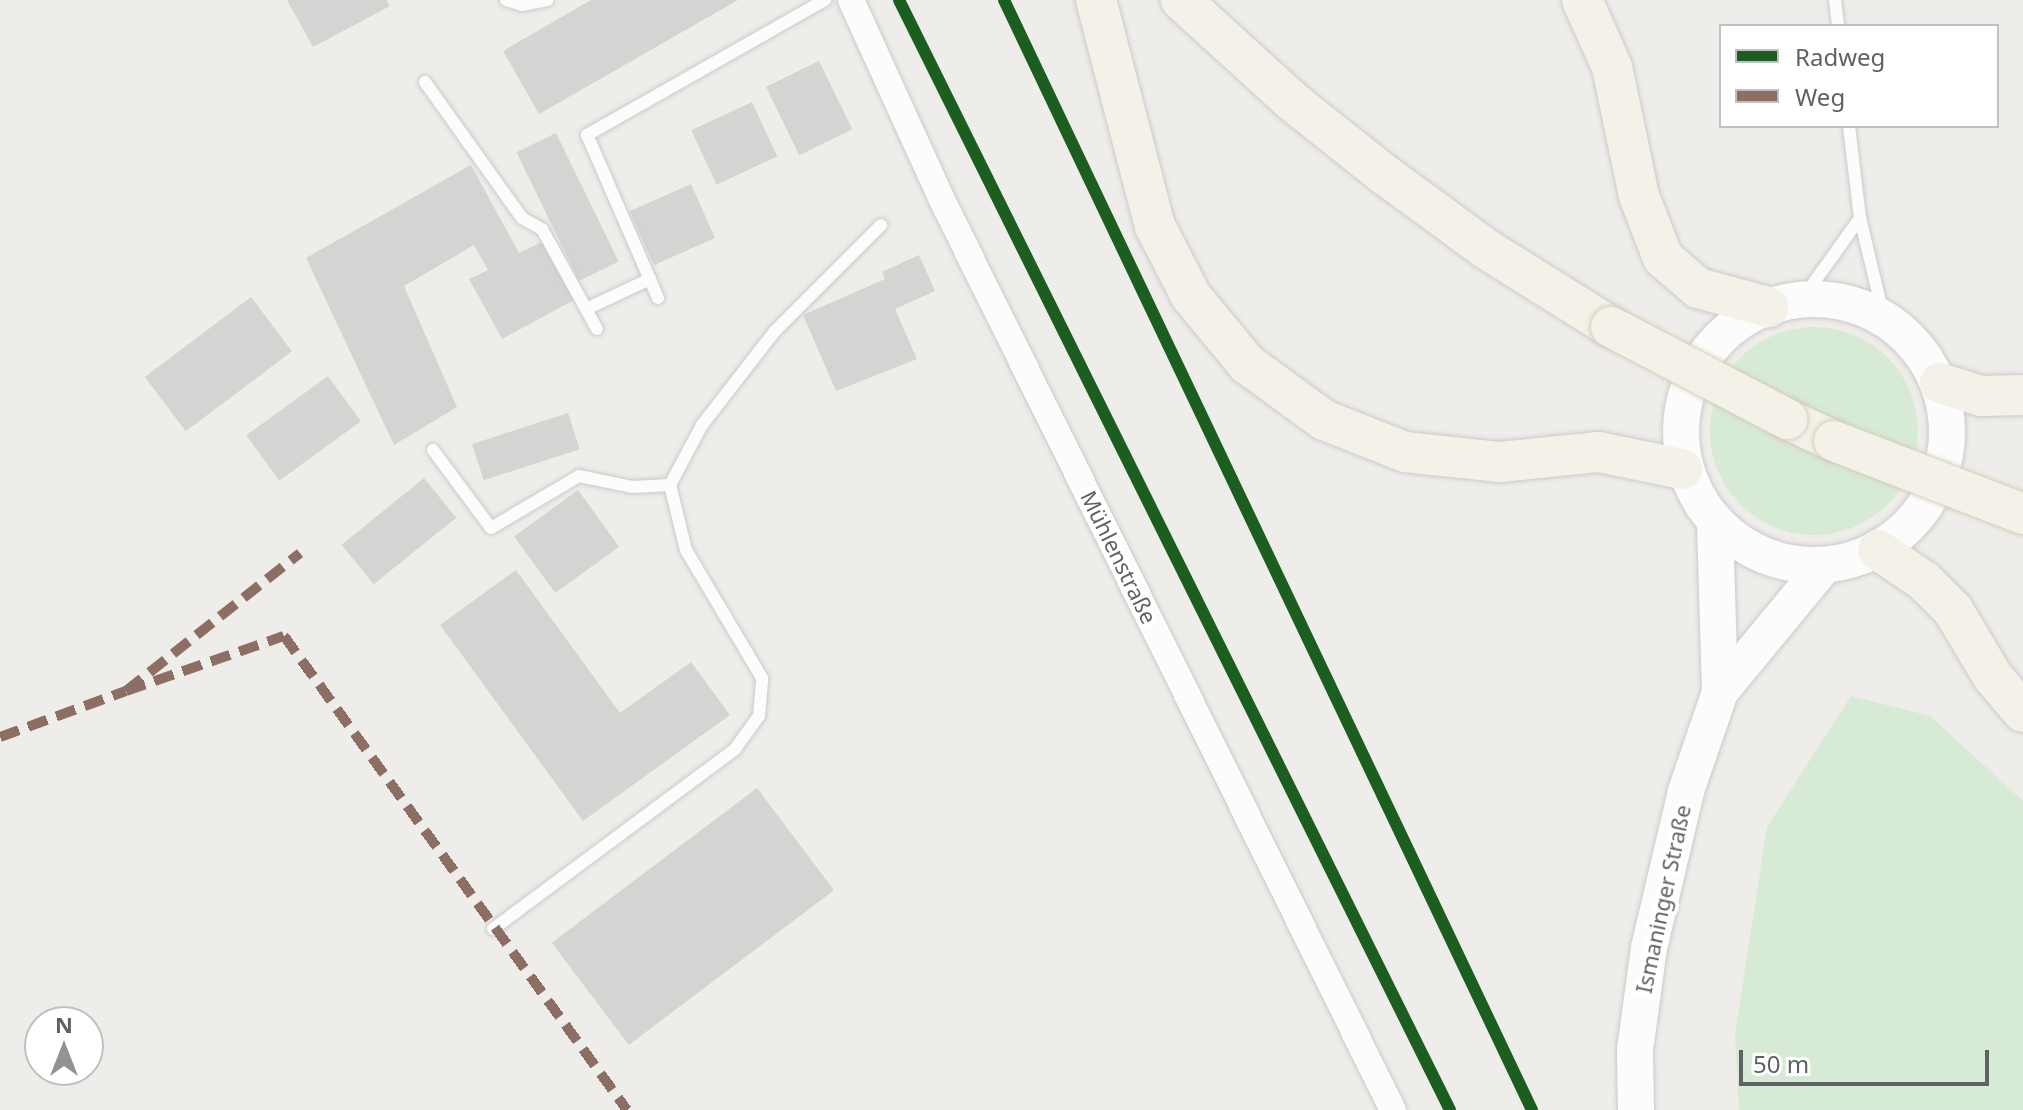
<!DOCTYPE html>
<html>
<head>
<meta charset="utf-8">
<style>
	body { margin:0 }
	#map { position:relative; width:2023px; height:1110px; overflow:hidden; background:#eeede9; font-family:"Noto Sans",sans-serif }
	div>[style] { position:absolute }
	.green>* { inset:0; background:#d7ead5 }
	.round { border-radius:50% }
	.building>* { inset:0; background:#d5d4d2; transform-origin:0 0 }
	.roads { filter:drop-shadow(0 0 2px #cacbcb) drop-shadow(0 0 2px #cacbcb) }
	.lane>* { height:12px; margin:-6px; padding:0 6px; transform-origin:6px; border-radius:6px; background:#fcfcfc }
	.street>* { height:26px; margin:-13px; padding:0 13px; transform-origin:13px; border-radius:13px; background:#fcfcfc }
	.secondary>* { height:36px; margin:-18px; padding:0 18px; transform-origin:18px; border-radius:18px; background:#fcfcfc }
	.secondary>.ring { margin:-18px; padding:0; box-sizing:content-box; background:none; border:36px solid #fcfcfc; border-radius:50% }
	.primary>* { height:40px; margin:-20px; padding:0 20px; transform-origin:20px; border-radius:20px; background:#f4f1e9 }
	.bridges { filter:drop-shadow(0 0 2px #d6cdb7) drop-shadow(0 0 2px #d6cdb7) }
	.primary-bridge>* { height:40px; margin:-20px; padding:0 20px; transform-origin:20px; border-radius:20px; background:#f4f1e9 }
	.quiet>* { height:10px; margin-top:-5px; transform-origin:0; background:repeating-linear-gradient(90deg,#8d6e63 0 20px,transparent 0 30px) }
	.cycleway>* { height:12px; margin:-6px; padding:0 6px; transform-origin:6px; border-radius:6px; background:#1b5e20 }
	span { translate:-50% -50%; white-space:nowrap; text-align:center; line-height:1.15; -webkit-text-stroke:8px #fff; paint-order:stroke }
	.street-label { font-size:22px; color:#5e6267 }
	.legend { position:absolute; left:1719px; top:24px; width:280px; height:104px; box-sizing:border-box; background:#fff; border:2px solid #bfc0c2; margin:0; padding:10px 14px; list-style:none; font-size:24px; color:#5e6267 }
	.legend li { display:flex; align-items:center; gap:16px; height:40px }
	.legend b { width:40px; border:2px solid #bfc0c2 }
	.north { position:absolute; left:24px; top:1006px; width:80px; height:80px; box-sizing:border-box; background:#fff; border:2px solid #bfc0c2; border-radius:50%; rotate:0deg; font-size:22px; font-weight:700; line-height:32px; text-align:center; color:#5e6267 }
	.north::after { content:''; display:block; margin:auto; width:28px; height:36px; background:#909394; clip-path:polygon(50% 0,100% 100%,50% 72%,0 100%) }
	.scale { position:absolute; left:1739px; top:1050px; width:250px; height:36px; box-sizing:border-box; border:4px solid #5e6267; border-top:0; padding-left:10px; font-size:24px; line-height:28px; white-space:nowrap; color:#5e6267; -webkit-text-stroke:6px #fff; paint-order:stroke }
</style>
</head>
<body>
<div id="map">
	<div class="green">
		<div class="round" style="left:1710px;top:327px;width:208px;height:208px"></div>
		<div style="clip-path:polygon(1851px 696px,1930px 716px,2023px 801px,2023px 1110px,1739px 1110px,1735px 1034px,1767px 827px)"></div>
	</div>
	<div class="building">
		<div style="clip-path:polygon(287px 0,386px 0,390px 6px,313px 47px)"></div>
		<div style="clip-path:polygon(591px 0,738px 0,539px 114px,503px 51px)"></div>
		<div style="left:819px;top:61px;width:76px;height:59px;rotate:64deg"></div>
		<div style="left:752px;top:102px;width:60px;height:67px;rotate:65deg"></div>
		<div style="left:556px;top:133px;width:143px;height:44px;rotate:64deg"></div>
		<div style="clip-path:polygon(471px 165px,519px 253px,542px 242px,574px 300px,502px 339px,469px 279px,488px 270px,474px 245px,404px 286px,457px 407px,394px 445px,306px 258px)"></div>
		<div style="left:691px;top:184px;width:59px;height:67px;rotate:66deg"></div>
		<div style="clip-path:polygon(919px 255px,935px 291px,895px 309px,917px 359px,836px 391px,803px 315px,885px 279px,882px 272px)"></div>
		<div style="left:251px;top:297px;width:68px;height:133px;rotate:53deg"></div>
		<div style="left:328px;top:376px;width:56px;height:101px;rotate:54deg"></div>
		<div style="left:568px;top:413px;width:38px;height:101px;rotate:72deg"></div>
		<div style="left:424px;top:478px;width:51px;height:106px;rotate:51deg"></div>
		<div style="left:578px;top:490px;width:70px;height:79px;rotate:54deg"></div>
		<div style="clip-path:polygon(516px 570px,620px 713px,691px 662px,730px 715px,583px 821px,440px 625px)"></div>
		<div style="left:757px;top:788px;width:128px;height:257px;rotate:53deg"></div>
	</div>
	<div class="roads">
		<div class="lane">
			<div style="left:506px;top:0;width:17px;rotate:17deg"></div>
			<div style="left:522px;top:5px;width:26px;rotate:-11deg"></div>
			<div style="left:1835px;top:0;width:26px;rotate:83deg"></div>
			<div style="left:425px;top:82px;width:167px;rotate:54.5deg"></div>
			<div style="left:522px;top:218px;width:23px;rotate:29deg"></div>
			<div style="left:542px;top:229px;width:114px;rotate:61.2deg"></div>
			<div style="left:1849px;top:126px;width:93px;rotate:83.2deg"></div>
			<div style="left:1860px;top:218px;width:103px;rotate:76.5deg"></div>
			<div style="left:658px;top:298px;width:178px;rotate:-113.5deg"></div>
			<div style="left:587px;top:135px;width:274px;rotate:-29.6deg"></div>
			<div style="left:1802px;top:299px;width:100px;rotate:-54.4deg"></div>
			<div style="left:586px;top:309px;width:71px;rotate:-25.1deg"></div>
			<div style="left:433px;top:450px;width:97px;rotate:53.4deg"></div>
			<div style="left:491px;top:528px;width:102px;rotate:-30.6deg"></div>
			<div style="left:579px;top:476px;width:54px;rotate:11.7deg"></div>
			<div style="left:632px;top:487px;width:38px;rotate:-3deg"></div>
			<div style="left:493px;top:929px;width:302px;rotate:-36.6deg"></div>
			<div style="left:735px;top:749px;width:41px;rotate:-54deg"></div>
			<div style="left:759px;top:716px;width:38px;rotate:-85deg"></div>
			<div style="left:762px;top:678px;width:149px;rotate:-120.7deg"></div>
			<div style="left:686px;top:550px;width:67px;rotate:-103.8deg"></div>
			<div style="left:670px;top:485px;width:68px;rotate:-61.9deg"></div>
			<div style="left:702px;top:425px;width:119px;rotate:-52.2deg"></div>
			<div style="left:775px;top:331px;width:150px;rotate:-45deg"></div>
		</div>
		<div class="street">
			<div style="left:851px;top:0;width:220px;rotate:65.5deg"></div>
			<div style="left:942px;top:200px;width:1016px;rotate:63.64deg"></div>
		</div>
		<div class="secondary">
			<div class="ring" style="left:1681px;top:299px;width:230px;height:230px"></div>
			<div style="left:1720px;top:692px;width:163px;rotate:-50.5deg"></div>
			<div style="left:1636px;top:1110px;width:60px;rotate:-91deg"></div>
			<div style="left:1635px;top:1050px;width:103px;rotate:-82.2deg"></div>
			<div style="left:1649px;top:948px;width:161px;rotate:-76.7deg"></div>
			<div style="left:1686px;top:791px;width:105px;rotate:-71deg"></div>
			<div style="left:1720px;top:692px;width:169px;rotate:-91.7deg"></div>
		</div>
		<div class="primary">
			<div style="left:1096px;top:0;width:234px;rotate:75.4deg"></div>
			<div style="left:1155px;top:226px;width:79px;rotate:62.8deg"></div>
			<div style="left:1191px;top:296px;width:88px;rotate:50.5deg"></div>
			<div style="left:1247px;top:364px;width:95px;rotate:36deg"></div>
			<div style="left:1324px;top:420px;width:87px;rotate:21.6deg"></div>
			<div style="left:1405px;top:452px;width:96px;rotate:6deg"></div>
			<div style="left:1500px;top:462px;width:100px;rotate:-5.8deg"></div>
			<div style="left:1599px;top:452px;width:85px;rotate:11.6deg"></div>
			<div style="left:1181px;top:0;width:150px;rotate:42.3deg"></div>
			<div style="left:1292px;top:101px;width:119px;rotate:38.5deg"></div>
			<div style="left:1385px;top:175px;width:125px;rotate:36.2deg"></div>
			<div style="left:1486px;top:249px;width:147px;rotate:32deg"></div>
			<div style="left:1582px;top:0;width:73px;rotate:65.9deg"></div>
			<div style="left:1612px;top:67px;width:132px;rotate:78.2deg"></div>
			<div style="left:1639px;top:196px;width:66px;rotate:68.8deg"></div>
			<div style="left:1663px;top:258px;width:46px;rotate:40.6deg"></div>
			<div style="left:1698px;top:288px;width:73px;rotate:15.2deg"></div>
			<div style="left:1940px;top:383px;width:43px;rotate:17.6deg"></div>
			<div style="left:1981px;top:396px;width:42px;rotate:-1.4deg"></div>
			<div style="left:1787px;top:419px;width:52px;rotate:25.1deg"></div>
			<div style="left:1878px;top:550px;width:55px;rotate:34deg"></div>
			<div style="left:1924px;top:581px;width:41px;rotate:45deg"></div>
			<div style="left:1953px;top:610px;width:78px;rotate:59.2deg"></div>
			<div style="left:1993px;top:677px;width:46px;rotate:49.4deg"></div>
		</div>
	</div>
	<div class="bridges">
		<div class="primary-bridge">
			<div style="left:1611px;top:327px;width:199px;rotate:27.6deg"></div>
			<div style="left:1834px;top:441px;width:203px;rotate:21.1deg"></div>
		</div>
	</div>
	<div class="quiet">
		<div style="left:126px;top:691px;width:167px;rotate:-19.2deg"></div>
		<div style="left:284px;top:636px;width:585px;rotate:54.11deg"></div>
		<div style="left:0;top:737px;width:134px;rotate:-20.1deg"></div>
		<div style="left:126px;top:691px;width:222px;rotate:-38.4deg"></div>
	</div>
	<div class="cycleway">
		<div style="left:899px;top:0;width:1239px;rotate:63.6deg"></div>
		<div style="left:1004px;top:0;width:1229px;rotate:64.56deg"></div>
	</div>
	<div class="street-label">
		<span style="left:1119px;top:557px;rotate:64deg">Mühlenstraße</span>
		<span style="left:1663px;top:899px;rotate:-78deg">Ismaninger Straße</span>
	</div>
	<ul class="legend">
	<li><b style="height:10px;background:#1b5e20"></b>Radweg</li>
	<li><b style="height:10px;background:#8d6e63"></b>Weg</li>
	</ul>
	<div class="north">N</div>
	<div class="scale">50 m</div>
</div>
</body>
</html>
